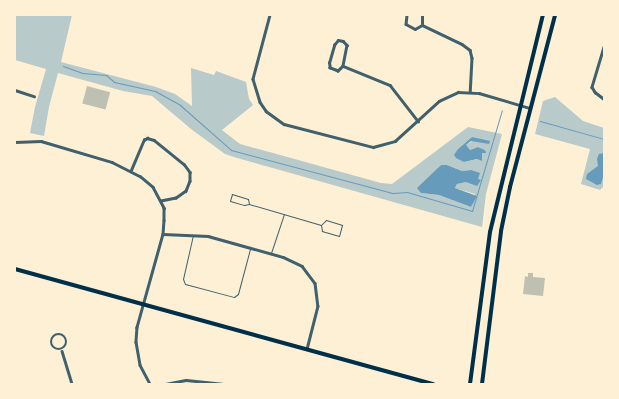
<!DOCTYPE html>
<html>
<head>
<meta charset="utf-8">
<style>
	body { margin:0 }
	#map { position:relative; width:619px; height:399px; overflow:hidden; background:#fdf0d5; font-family:"Titillium Web",sans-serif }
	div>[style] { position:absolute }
	.green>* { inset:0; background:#b9caca }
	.water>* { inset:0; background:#669bbc }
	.stream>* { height:1px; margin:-0.5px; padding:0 0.5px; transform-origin:0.5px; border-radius:0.5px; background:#669bbc }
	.building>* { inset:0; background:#bec0b2; transform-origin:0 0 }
	.service>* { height:1px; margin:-0.5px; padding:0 0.5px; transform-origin:0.5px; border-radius:0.5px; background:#3f606c }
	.minor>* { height:2.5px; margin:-1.25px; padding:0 1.25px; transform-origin:1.25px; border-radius:1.25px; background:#3f606c }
	.minor>.ring { margin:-1.25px; padding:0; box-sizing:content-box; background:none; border:2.5px solid #3f606c; border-radius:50% }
	.tertiary>* { height:3px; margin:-1.5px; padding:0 1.5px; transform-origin:1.5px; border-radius:1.5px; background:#3f606c }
	.secondary>* { height:4px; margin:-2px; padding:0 2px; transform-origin:2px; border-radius:2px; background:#003049 }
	span { translate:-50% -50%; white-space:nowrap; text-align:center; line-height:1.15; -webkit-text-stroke:4px #fdf0d5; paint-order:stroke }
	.frame { position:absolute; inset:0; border:16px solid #fdf0d5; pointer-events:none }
</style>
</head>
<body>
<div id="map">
	<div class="green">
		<div style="clip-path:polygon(evenodd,15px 15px,72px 15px,61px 62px,156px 87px,175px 94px,192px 106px,191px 68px,214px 75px,216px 71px,246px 82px,249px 99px,253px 105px,222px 130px,240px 144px,381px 183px,392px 184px,468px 127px,502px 134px,486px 194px,482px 227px,237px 158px,225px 154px,191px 129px,152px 96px,123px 91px,58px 73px,49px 107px,44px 136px,30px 133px,35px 107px,46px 69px,15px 60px,15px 15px,472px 137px,489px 144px,474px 140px,466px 145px,466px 148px,470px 150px,478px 147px,485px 150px,482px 153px,482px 161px,478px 159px,464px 162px,458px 149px,472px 137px,15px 15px,441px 165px,447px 165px,462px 171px,471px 170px,478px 177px,478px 179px,457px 184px,455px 188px,475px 194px,471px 207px,439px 195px,421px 193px,427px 180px,441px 165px)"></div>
		<div style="clip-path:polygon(555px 97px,583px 121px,604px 128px,604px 186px,600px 190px,581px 184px,590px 149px,535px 134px,543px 101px)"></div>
	</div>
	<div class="water">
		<div style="clip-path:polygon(472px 137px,490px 141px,489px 144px,471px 141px,466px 145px,470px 150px,478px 147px,485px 150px,486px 153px,482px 153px,482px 161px,477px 159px,464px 162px,456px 158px,454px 155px,458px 149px)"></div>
		<div style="clip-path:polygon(604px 153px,604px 174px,601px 184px,597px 185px,586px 179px,587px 174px,598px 166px,597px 159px,599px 154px)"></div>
		<div style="clip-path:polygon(441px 165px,447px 165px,462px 171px,471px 170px,480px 173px,478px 179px,481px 180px,477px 186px,466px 182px,457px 184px,455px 188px,477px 196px,471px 207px,439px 195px,421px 193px,417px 188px)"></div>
	</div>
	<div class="stream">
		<div style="left:63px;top:66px;width:20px;rotate:20deg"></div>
		<div style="left:82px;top:73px;width:24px;rotate:5deg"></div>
		<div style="left:106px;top:75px;width:11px;rotate:41deg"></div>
		<div style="left:114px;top:82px;width:42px;rotate:12.4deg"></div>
		<div style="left:155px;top:91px;width:29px;rotate:29deg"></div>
		<div style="left:180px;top:105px;width:68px;rotate:41.4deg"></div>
		<div style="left:231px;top:150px;width:168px;rotate:14.9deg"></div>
		<div style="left:393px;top:193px;width:14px;rotate:-4deg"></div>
		<div style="left:407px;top:192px;width:68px;rotate:16.3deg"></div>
		<div style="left:472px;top:211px;width:105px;rotate:-73.5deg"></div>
		<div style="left:540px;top:121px;width:66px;rotate:15.7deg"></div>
	</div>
	<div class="building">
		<div style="left:87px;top:86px;width:24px;height:18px;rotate:15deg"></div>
		<div style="clip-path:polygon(528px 273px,533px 273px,533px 277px,545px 278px,543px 296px,523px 294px,525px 276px,528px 277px)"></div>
	</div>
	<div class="service">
		<div style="left:249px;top:204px;width:5px;rotate:-101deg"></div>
		<div style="left:248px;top:199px;width:17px;rotate:-163deg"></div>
		<div style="left:232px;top:194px;width:7px;rotate:106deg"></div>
		<div style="left:230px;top:201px;width:15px;rotate:16deg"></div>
		<div style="left:244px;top:205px;width:5px;rotate:-11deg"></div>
		<div style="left:249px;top:204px;width:75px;rotate:16.3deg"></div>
		<div style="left:321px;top:225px;width:7px;rotate:-45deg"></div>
		<div style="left:326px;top:220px;width:17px;rotate:17deg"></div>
		<div style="left:342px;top:225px;width:11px;rotate:105deg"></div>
		<div style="left:339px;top:236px;width:18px;rotate:-164deg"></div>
		<div style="left:322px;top:231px;width:6px;rotate:-99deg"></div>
		<div style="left:193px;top:235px;width:45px;rotate:102.8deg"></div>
		<div style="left:183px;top:279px;width:5px;rotate:68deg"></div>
		<div style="left:185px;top:284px;width:51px;rotate:14.9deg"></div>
		<div style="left:234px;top:297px;width:5px;rotate:-37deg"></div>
		<div style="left:238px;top:294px;width:47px;rotate:-75.1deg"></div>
		<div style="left:271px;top:253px;width:41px;rotate:-71.6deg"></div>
	</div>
	<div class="minor">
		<div style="left:270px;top:15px;width:66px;rotate:104.9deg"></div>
		<div style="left:253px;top:79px;width:24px;rotate:73deg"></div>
		<div style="left:260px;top:102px;width:11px;rotate:56deg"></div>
		<div style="left:266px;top:111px;width:22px;rotate:36deg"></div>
		<div style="left:284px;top:124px;width:92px;rotate:14.5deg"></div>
		<div style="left:373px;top:147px;width:23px;rotate:-15deg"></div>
		<div style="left:395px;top:141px;width:59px;rotate:-42.3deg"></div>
		<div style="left:439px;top:101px;width:21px;rotate:-25deg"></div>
		<div style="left:458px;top:92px;width:21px;rotate:3deg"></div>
		<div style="left:479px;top:93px;width:53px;rotate:16.4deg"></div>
		<div style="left:407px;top:15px;width:9px;rotate:96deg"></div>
		<div style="left:406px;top:24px;width:10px;rotate:29deg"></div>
		<div style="left:415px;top:29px;width:8px;rotate:-30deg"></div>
		<div style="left:422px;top:25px;width:10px;rotate:-90deg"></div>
		<div style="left:422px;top:25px;width:44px;rotate:25.4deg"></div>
		<div style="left:462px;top:44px;width:10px;rotate:37deg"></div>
		<div style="left:470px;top:50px;width:8px;rotate:76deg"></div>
		<div style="left:472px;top:58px;width:33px;rotate:93deg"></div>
		<div style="left:338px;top:40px;width:5px;rotate:11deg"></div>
		<div style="left:343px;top:41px;width:6px;rotate:45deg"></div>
		<div style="left:347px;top:45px;width:21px;rotate:101deg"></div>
		<div style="left:343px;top:66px;width:7px;rotate:135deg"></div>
		<div style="left:338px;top:71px;width:9px;rotate:-159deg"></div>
		<div style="left:330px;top:68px;width:5px;rotate:-101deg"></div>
		<div style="left:329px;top:63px;width:19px;rotate:-74deg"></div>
		<div style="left:334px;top:45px;width:6px;rotate:-51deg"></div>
		<div style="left:604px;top:47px;width:42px;rotate:106.7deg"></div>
		<div style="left:592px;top:87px;width:6px;rotate:59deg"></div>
		<div style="left:595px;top:92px;width:11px;rotate:38deg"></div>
		<div style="left:343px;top:66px;width:51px;rotate:22deg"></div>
		<div style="left:390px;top:85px;width:46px;rotate:52.1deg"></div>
		<div style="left:15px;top:90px;width:20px;rotate:18deg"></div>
		<div style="left:15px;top:142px;width:26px;rotate:-2deg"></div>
		<div style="left:41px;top:141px;width:74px;rotate:16.5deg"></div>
		<div style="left:112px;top:162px;width:31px;rotate:27deg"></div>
		<div style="left:140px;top:176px;width:17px;rotate:40deg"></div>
		<div style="left:153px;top:187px;width:24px;rotate:62deg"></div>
		<div style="left:164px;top:208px;width:12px;rotate:90deg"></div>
		<div style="left:164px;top:220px;width:14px;rotate:94deg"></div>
		<div style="left:163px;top:234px;width:97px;rotate:105.6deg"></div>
		<div style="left:137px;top:327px;width:15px;rotate:94deg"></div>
		<div style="left:136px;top:342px;width:23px;rotate:80deg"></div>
		<div style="left:140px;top:365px;width:21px;rotate:62deg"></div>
		<div style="left:131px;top:170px;width:33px;rotate:-67deg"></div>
		<div style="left:144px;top:140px;width:4px;rotate:-34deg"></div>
		<div style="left:147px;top:138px;width:7px;rotate:16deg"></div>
		<div style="left:154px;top:140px;width:38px;rotate:39deg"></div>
		<div style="left:184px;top:164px;width:10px;rotate:53deg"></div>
		<div style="left:190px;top:172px;width:9px;rotate:90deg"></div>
		<div style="left:190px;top:181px;width:11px;rotate:112deg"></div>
		<div style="left:186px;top:191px;width:12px;rotate:145deg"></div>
		<div style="left:176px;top:198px;width:15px;rotate:169deg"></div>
		<div style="left:163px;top:234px;width:45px;rotate:2.5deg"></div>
		<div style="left:208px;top:236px;width:78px;rotate:15.6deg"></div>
		<div style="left:283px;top:257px;width:21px;rotate:25deg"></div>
		<div style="left:302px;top:266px;width:21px;rotate:53deg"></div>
		<div style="left:315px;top:283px;width:23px;rotate:83deg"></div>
		<div style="left:318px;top:306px;width:44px;rotate:104.3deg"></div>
		<div class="ring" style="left:51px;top:334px;width:13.5px;height:13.5px"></div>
		<div style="left:62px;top:351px;width:34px;rotate:73deg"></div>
	</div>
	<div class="tertiary">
		<div style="left:165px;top:384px;width:21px;rotate:-11deg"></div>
		<div style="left:186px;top:380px;width:36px;rotate:6deg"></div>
	</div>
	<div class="secondary">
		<div style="left:15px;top:269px;width:434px;rotate:15.4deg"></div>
		<div style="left:470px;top:384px;width:153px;rotate:-82.5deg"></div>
		<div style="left:490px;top:232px;width:223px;rotate:-76.3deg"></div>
		<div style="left:482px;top:384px;width:154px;rotate:-82.9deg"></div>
		<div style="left:501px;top:231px;width:45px;rotate:-78.4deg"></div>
		<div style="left:510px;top:187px;width:178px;rotate:-75.3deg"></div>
	</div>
	<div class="frame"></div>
</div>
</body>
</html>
